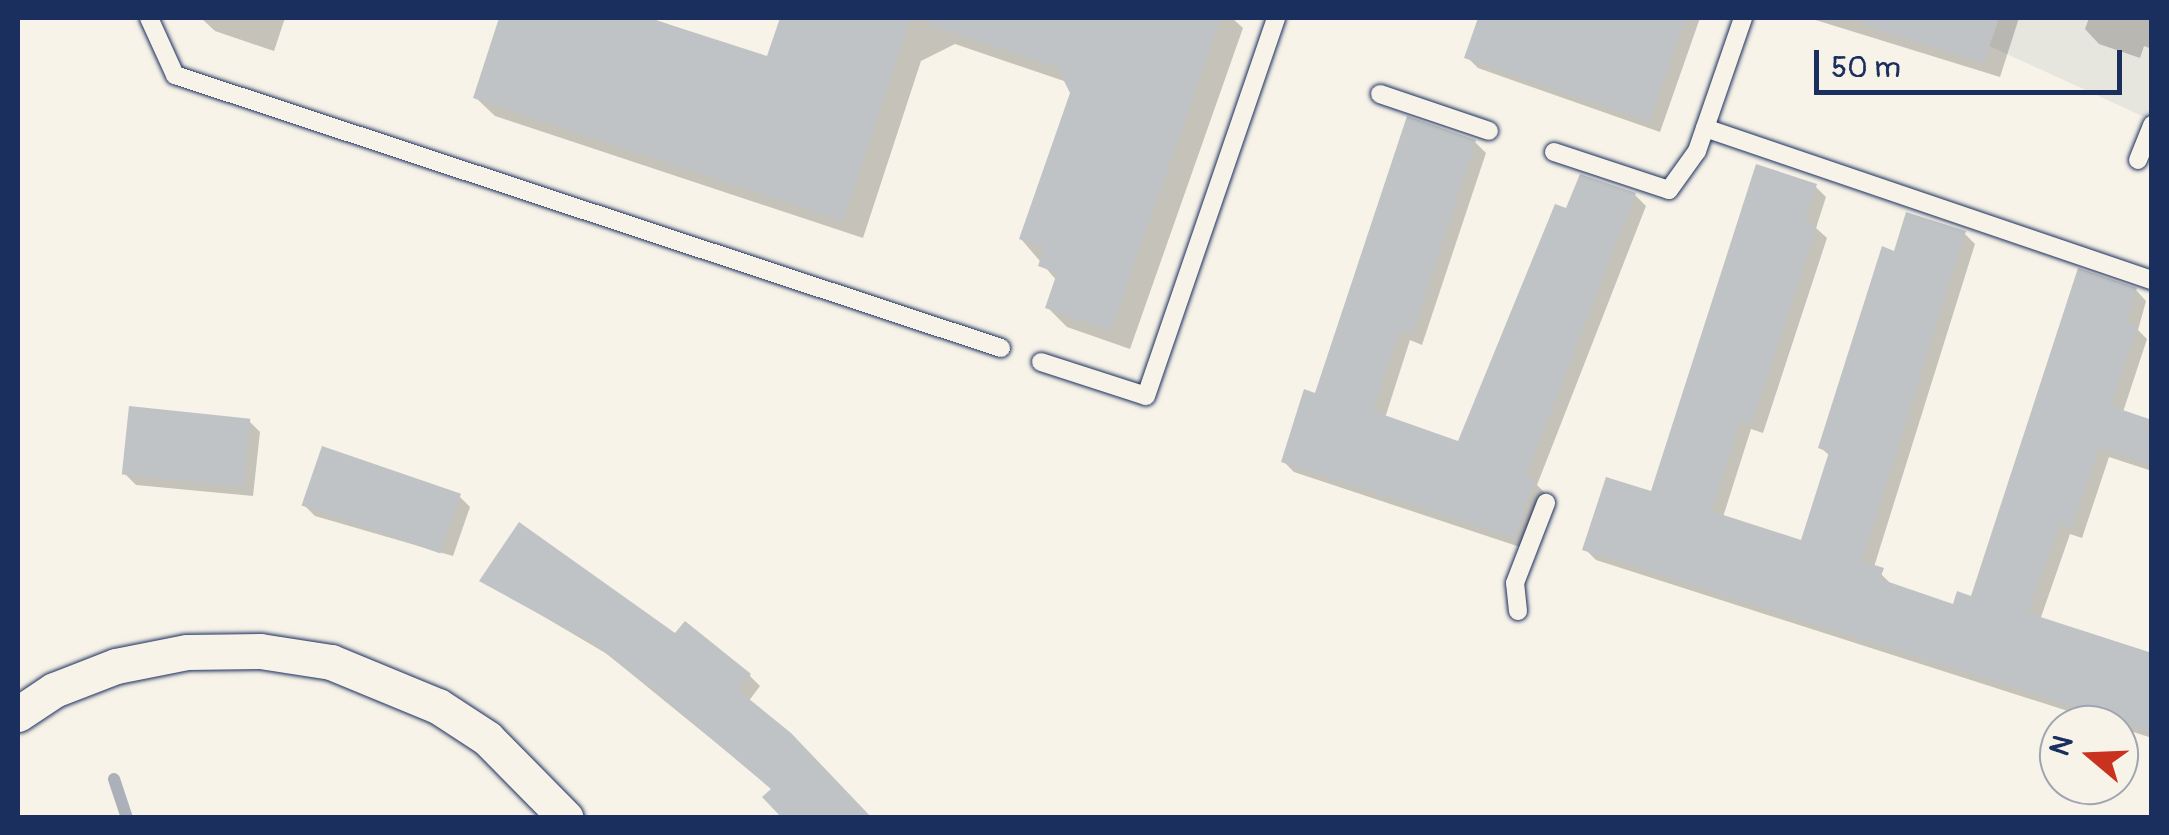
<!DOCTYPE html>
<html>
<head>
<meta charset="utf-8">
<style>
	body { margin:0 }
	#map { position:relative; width:2169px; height:835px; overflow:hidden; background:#f7f3e8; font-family:Pangolin,sans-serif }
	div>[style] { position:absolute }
	.built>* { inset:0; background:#e6e5de }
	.shadow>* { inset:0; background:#0003 }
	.stream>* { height:12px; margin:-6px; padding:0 6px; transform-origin:6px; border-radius:6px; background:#acb0b9 }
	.building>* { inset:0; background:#c0c3c5; transform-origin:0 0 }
	.roads { filter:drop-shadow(0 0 2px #1b2f5e) drop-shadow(0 0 2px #1b2f5e) }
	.lane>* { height:18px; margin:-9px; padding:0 9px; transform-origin:9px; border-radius:9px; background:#f7f3e8 }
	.street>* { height:35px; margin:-17.5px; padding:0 17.5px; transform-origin:17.5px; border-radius:17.5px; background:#f7f3e8 }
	span { translate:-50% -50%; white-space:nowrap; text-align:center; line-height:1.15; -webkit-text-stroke:9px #f7f3e8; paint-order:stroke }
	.frame { position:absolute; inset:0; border:20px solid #1b2f5e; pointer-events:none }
	.north { position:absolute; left:2039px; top:705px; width:100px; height:100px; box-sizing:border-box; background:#f7f3e8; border:2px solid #9fa5b1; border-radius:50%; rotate:289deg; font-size:28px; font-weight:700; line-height:40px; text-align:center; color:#1b2f5e }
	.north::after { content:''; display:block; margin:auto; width:35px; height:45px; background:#c8321e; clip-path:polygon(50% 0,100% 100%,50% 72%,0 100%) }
	.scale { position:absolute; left:1814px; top:50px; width:308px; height:45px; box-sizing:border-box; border:5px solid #1b2f5e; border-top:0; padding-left:12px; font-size:30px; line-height:35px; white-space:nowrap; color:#1b2f5e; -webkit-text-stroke:8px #f7f3e8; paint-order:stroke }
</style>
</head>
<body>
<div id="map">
	<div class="built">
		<div style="clip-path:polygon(1928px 18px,2151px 18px,2151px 120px)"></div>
	</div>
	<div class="shadow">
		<div style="clip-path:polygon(201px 18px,285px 18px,274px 51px,215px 31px)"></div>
		<div style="clip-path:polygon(502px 18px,650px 18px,769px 59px,783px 18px,1232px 18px,1243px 28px,1130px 349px,1067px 327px,1048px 308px,1057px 281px,1021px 239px,1073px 93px,1067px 82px,955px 44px,921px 61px,863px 238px,495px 116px,475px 97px)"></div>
		<div style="clip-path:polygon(1480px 18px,1700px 18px,1660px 132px,1478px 68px,1467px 57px)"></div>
		<div style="clip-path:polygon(1809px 18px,2019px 18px,2000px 77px)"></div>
		<div style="clip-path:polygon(2089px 18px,2152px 18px,2152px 49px,2144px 46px,2140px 58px,2099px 44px,2085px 29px)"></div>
		<div style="clip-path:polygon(1475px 142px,1486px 153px,1422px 345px,1410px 340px,1385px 418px,1459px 444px,1567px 211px,1635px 195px,1646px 206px,1537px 485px,1545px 493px,1526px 549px,1294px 472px,1283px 461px,1317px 396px)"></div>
		<div style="clip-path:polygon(1815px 186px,1826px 197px,1816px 228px,1827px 238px,1763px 433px,1751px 429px,1723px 517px,1803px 543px,1830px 456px,1821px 448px,1896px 254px,1964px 233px,1975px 244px,1874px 567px,1892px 585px,1955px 607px,1973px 599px,2136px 290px,2146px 301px,2138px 330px,2147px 339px,2123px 412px,2152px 422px,2152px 471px,2109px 457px,2082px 538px,2070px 534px,2040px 620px,2152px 656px,2152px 738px,1596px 560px,1585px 549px,1652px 494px)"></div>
		<div style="clip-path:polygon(249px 421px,260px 432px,253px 496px,136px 485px,125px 474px)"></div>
		<div style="clip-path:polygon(459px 496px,470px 507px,453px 556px,315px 516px,304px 505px)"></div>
		<div style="clip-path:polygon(482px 580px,676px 636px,749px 675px,760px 686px,748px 702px,774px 790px,607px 654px)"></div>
	</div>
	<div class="stream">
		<div style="left:114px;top:779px;width:41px;rotate:71.6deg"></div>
	</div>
	<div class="building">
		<div style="clip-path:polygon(499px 18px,649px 18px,767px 56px,780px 18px,911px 18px,843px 221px,473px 98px)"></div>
		<div style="clip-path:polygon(927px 18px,1221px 18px,1111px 331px,1045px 308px,1057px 273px,1038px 266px,1044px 248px,1019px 239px,1070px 93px,1057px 67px,926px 24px)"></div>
		<div style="clip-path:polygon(1478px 18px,1686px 18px,1649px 122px,1464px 58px)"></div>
		<div style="clip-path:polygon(1863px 18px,1999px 18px,1984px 63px,1862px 25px)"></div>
		<div style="clip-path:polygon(1407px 116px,1476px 140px,1412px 335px,1399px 331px,1373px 411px,1458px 441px,1555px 204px,1566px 208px,1580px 174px,1636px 193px,1526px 476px,1535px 480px,1516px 539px,1281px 462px,1304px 389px,1315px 393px)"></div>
		<div style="clip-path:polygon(1756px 164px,1817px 184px,1805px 221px,1817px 225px,1752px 424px,1741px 420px,1711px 511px,1801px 540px,1829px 452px,1818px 448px,1882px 246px,1894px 251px,1906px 212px,1966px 231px,1862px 561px,1884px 568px,1880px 579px,1953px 604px,1957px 591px,1971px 596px,2078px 268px,2137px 288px,2126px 323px,2138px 326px,2111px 406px,2152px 420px,2152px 465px,2099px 448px,2071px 529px,2059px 524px,2028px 613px,2152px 653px,2152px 732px,1582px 550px,1606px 477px,1651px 491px)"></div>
		<div style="left:129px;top:406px;width:122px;height:69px;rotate:6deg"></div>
		<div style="left:322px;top:446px;width:147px;height:63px;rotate:19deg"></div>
		<div style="clip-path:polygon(519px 522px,675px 633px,685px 621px,751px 674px,738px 690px,791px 733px,872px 818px,782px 818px,762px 797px,771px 789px,661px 696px,594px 644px,479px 581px)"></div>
	</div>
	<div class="roads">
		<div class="lane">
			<div style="left:149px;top:18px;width:63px;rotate:65.5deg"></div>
			<div style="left:175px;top:75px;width:870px;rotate:18.29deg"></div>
			<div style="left:1380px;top:94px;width:115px;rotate:18.7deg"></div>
			<div style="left:1705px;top:128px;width:472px;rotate:18.8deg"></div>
			<div style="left:1554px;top:152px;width:121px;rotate:18.3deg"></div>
			<div style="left:1669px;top:190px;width:48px;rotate:-54.3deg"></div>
			<div style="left:1697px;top:151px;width:141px;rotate:-70.9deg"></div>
			<div style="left:2138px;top:160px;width:38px;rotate:-68deg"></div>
			<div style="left:1041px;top:362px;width:110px;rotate:17.9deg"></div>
			<div style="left:1146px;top:396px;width:400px;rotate:-71deg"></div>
			<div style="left:1518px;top:611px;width:28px;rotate:-96deg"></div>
			<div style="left:1515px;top:583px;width:86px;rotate:-68.8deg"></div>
		</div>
		<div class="street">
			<div style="left:18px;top:714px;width:43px;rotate:-33.7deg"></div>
			<div style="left:54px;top:690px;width:66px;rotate:-21.2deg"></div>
			<div style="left:116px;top:666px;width:72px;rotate:-11.2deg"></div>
			<div style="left:187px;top:652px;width:73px;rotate:-0.8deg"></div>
			<div style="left:260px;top:651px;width:72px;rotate:8.8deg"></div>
			<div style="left:331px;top:662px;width:116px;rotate:22.4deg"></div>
			<div style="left:438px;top:706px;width:59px;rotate:33.1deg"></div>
			<div style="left:487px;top:738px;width:112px;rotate:45.4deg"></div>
		</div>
	</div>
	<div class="frame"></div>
	<div class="north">N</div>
	<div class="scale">50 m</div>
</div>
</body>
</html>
